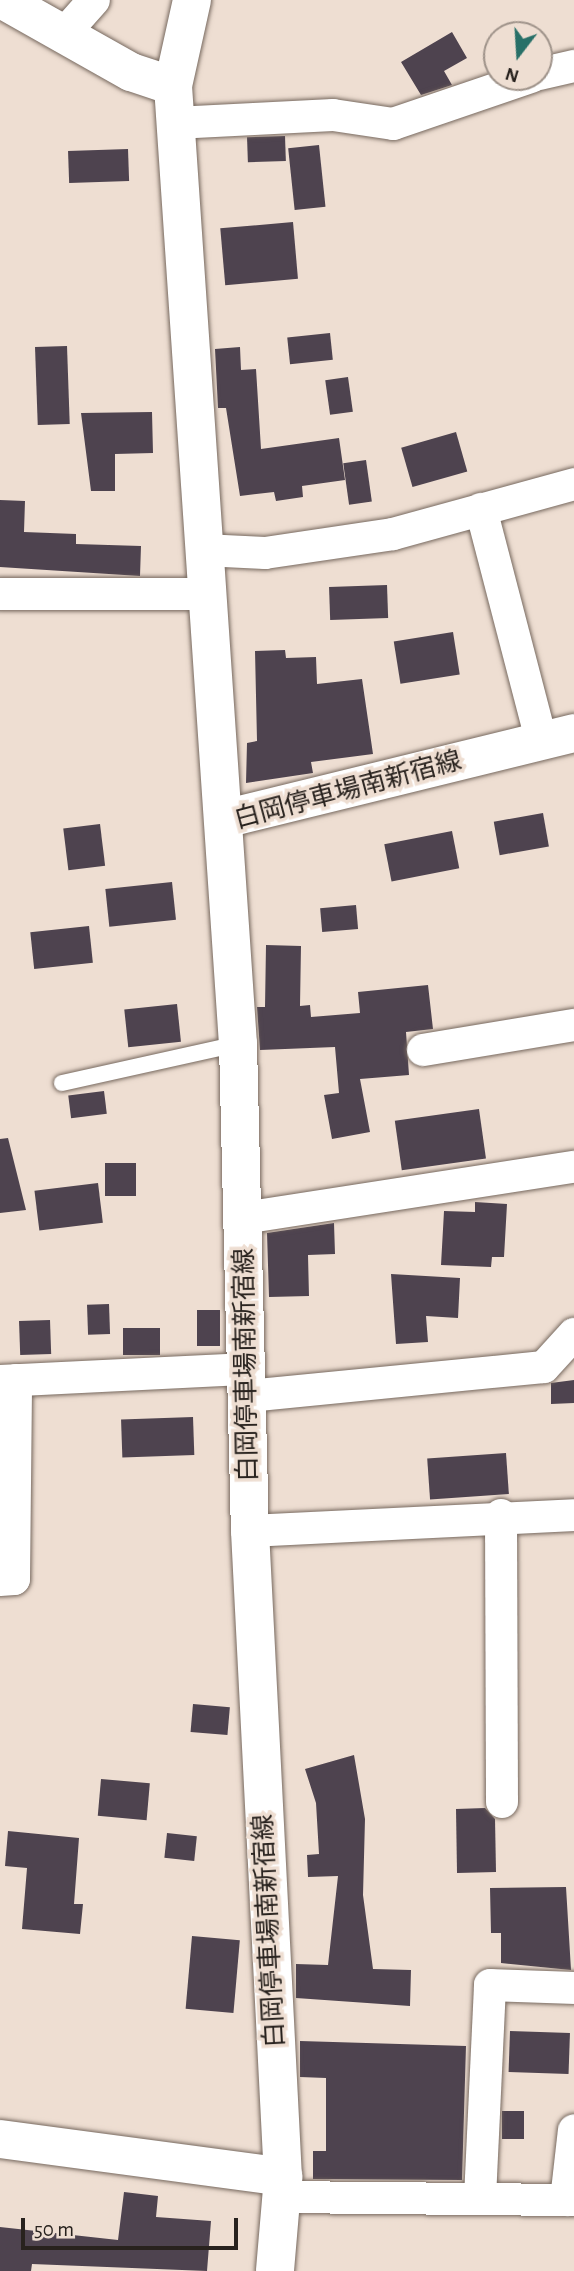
<!DOCTYPE html>
<html>
<head>
<meta charset="utf-8">
<style>
	body { margin:0 }
	#map { position:relative; width:574px; height:2271px; overflow:hidden; background:#eeded2; font-family:"Alegreya Sans","Noto Sans JP",sans-serif }
	div>[style] { position:absolute }
	.building>* { inset:0; background:#4e434f; transform-origin:0 0 }
	.roads { filter:drop-shadow(0 0 2px #77695f) drop-shadow(0 0 2px #77695f) }
	.lane>* { height:16px; margin:-8px; padding:0 8px; transform-origin:8px; border-radius:8px; background:#fff }
	.street>* { height:32px; margin:-16px; padding:0 16px; transform-origin:16px; border-radius:16px; background:#fff }
	.secondary>* { height:38px; margin:-19px; padding:0 19px; transform-origin:19px; border-radius:19px; background:#fff }
	span { translate:-50% -50%; white-space:nowrap; text-align:center; line-height:1.15; -webkit-text-stroke:7px #eeded2; paint-order:stroke }
	.street-label { font-size:26px; color:#28221e }
	.north { position:absolute; left:483px; top:21px; width:70px; height:70px; box-sizing:border-box; background:#eeded2; border:2px solid #9f938a; border-radius:50%; rotate:197deg; font-size:19px; font-weight:700; line-height:28px; text-align:center; color:#28221e }
	.north::after { content:''; display:block; margin:auto; width:24px; height:32px; background:#287068; clip-path:polygon(50% 0,100% 100%,50% 72%,0 100%) }
	.scale { position:absolute; left:21px; top:2218px; width:217px; height:32px; box-sizing:border-box; border:4px solid #28221e; border-top:0; padding-left:9px; font-size:21px; line-height:24px; white-space:nowrap; color:#28221e; -webkit-text-stroke:5px #eeded2; paint-order:stroke }
</style>
</head>
<body>
<div id="map">
	<div class="building">
		<div style="clip-path:polygon(452px 32px,467px 58px,444px 71px,452px 85px,421px 95px,401px 62px)"></div>
		<div style="left:285px;top:136px;width:25px;height:38px;rotate:88deg"></div>
		<div style="left:319px;top:145px;width:62px;height:31px;rotate:84deg"></div>
		<div style="left:128px;top:149px;width:32px;height:60px;rotate:88deg"></div>
		<div style="left:293px;top:222px;width:57px;height:73px;rotate:85deg"></div>
		<div style="left:330px;top:333px;width:27px;height:43px;rotate:84deg"></div>
		<div style="left:67px;top:346px;width:78px;height:32px;rotate:88deg"></div>
		<div style="clip-path:polygon(240px 347px,241px 370px,256px 369px,261px 449px,339px 438px,345px 480px,302px 486px,303px 497px,276px 501px,274px 492px,240px 496px,226px 408px,218px 408px,215px 349px)"></div>
		<div style="left:348px;top:377px;width:35px;height:23px;rotate:82deg"></div>
		<div style="clip-path:polygon(152px 412px,153px 453px,115px 454px,115px 491px,91px 491px,81px 413px)"></div>
		<div style="left:456px;top:432px;width:41px;height:57px;rotate:74deg"></div>
		<div style="left:366px;top:460px;width:42px;height:23px;rotate:82deg"></div>
		<div style="clip-path:polygon(0 500px,25px 501px,24px 532px,76px 534px,76px 544px,141px 546px,140px 576px,0 567px)"></div>
		<div style="left:387px;top:585px;width:33px;height:58px;rotate:88deg"></div>
		<div style="left:453px;top:632px;width:43px;height:60px;rotate:81deg"></div>
		<div style="clip-path:polygon(285px 650px,286px 658px,316px 657px,317px 684px,362px 679px,373px 754px,311px 762px,313px 773px,246px 783px,247px 743px,257px 741px,255px 651px)"></div>
		<div style="left:543px;top:813px;width:34px;height:50px;rotate:80deg"></div>
		<div style="left:100px;top:824px;width:42px;height:37px;rotate:83deg"></div>
		<div style="left:452px;top:831px;width:38px;height:69px;rotate:79deg"></div>
		<div style="left:172px;top:882px;width:38px;height:67px;rotate:84deg"></div>
		<div style="left:356px;top:905px;width:24px;height:36px;rotate:85deg"></div>
		<div style="left:89px;top:926px;width:37px;height:59px;rotate:84deg"></div>
		<div style="clip-path:polygon(266px 945px,301px 946px,300px 1006px,310px 1005px,311px 1017px,360px 1013px,358px 992px,428px 985px,433px 1029px,406px 1032px,409px 1075px,360px 1079px,370px 1132px,332px 1139px,324px 1095px,339px 1093px,335px 1047px,260px 1050px,257px 1007px,265px 1007px)"></div>
		<div style="left:177px;top:1004px;width:38px;height:53px;rotate:84deg"></div>
		<div style="left:104px;top:1091px;width:23px;height:36px;rotate:83deg"></div>
		<div style="left:479px;top:1109px;width:50px;height:85px;rotate:82deg"></div>
		<div style="clip-path:polygon(8px 1138px,26px 1210px,0 1213px,0 1139px)"></div>
		<div style="left:105px;top:1163px;width:31px;height:33px"></div>
		<div style="left:98px;top:1183px;width:40px;height:64px;rotate:83deg"></div>
		<div style="clip-path:polygon(475px 1202px,507px 1204px,504px 1257px,492px 1257px,491px 1267px,441px 1265px,444px 1211px,475px 1212px)"></div>
		<div style="clip-path:polygon(334px 1223px,335px 1254px,308px 1255px,309px 1296px,269px 1297px,267px 1233px)"></div>
		<div style="clip-path:polygon(391px 1274px,460px 1278px,458px 1318px,426px 1316px,428px 1342px,396px 1344px)"></div>
		<div style="left:109px;top:1304px;width:30px;height:22px;rotate:88deg"></div>
		<div style="left:197px;top:1310px;width:23px;height:36px"></div>
		<div style="left:50px;top:1320px;width:34px;height:31px;rotate:88deg"></div>
		<div style="left:160px;top:1328px;width:27px;height:37px;rotate:90deg"></div>
		<div style="clip-path:polygon(574px 1380px,574px 1403px,551px 1404px,551px 1383px)"></div>
		<div style="left:193px;top:1417px;width:38px;height:72px;rotate:88deg"></div>
		<div style="left:506px;top:1453px;width:41px;height:79px;rotate:86deg"></div>
		<div style="left:193px;top:1704px;width:37px;height:28px;rotate:5deg"></div>
		<div style="clip-path:polygon(354px 1755px,365px 1819px,363px 1895px,373px 1969px,411px 1970px,410px 2006px,296px 1998px,296px 1964px,328px 1965px,338px 1876px,308px 1877px,307px 1855px,319px 1854px,316px 1803px,305px 1769px)"></div>
		<div style="left:101px;top:1779px;width:49px;height:37px;rotate:5deg"></div>
		<div style="clip-path:polygon(485px 1808px,495px 1819px,496px 1872px,457px 1873px,456px 1809px)"></div>
		<div style="clip-path:polygon(8px 1831px,79px 1838px,74px 1904px,83px 1904px,80px 1934px,22px 1929px,27px 1868px,5px 1866px)"></div>
		<div style="left:167px;top:1833px;width:30px;height:25px;rotate:6deg"></div>
		<div style="clip-path:polygon(566px 1887px,571px 1970px,501px 1963px,501px 1933px,491px 1933px,490px 1888px)"></div>
		<div style="left:192px;top:1936px;width:48px;height:73px;rotate:5deg"></div>
		<div style="left:510px;top:2031px;width:60px;height:41px;rotate:2deg"></div>
		<div style="clip-path:polygon(300px 2041px,466px 2046px,462px 2180px,313px 2179px,313px 2151px,326px 2151px,326px 2078px,300px 2077px)"></div>
		<div style="left:502px;top:2111px;width:22px;height:28px"></div>
		<div style="clip-path:polygon(124px 2192px,158px 2196px,156px 2217px,211px 2221px,207px 2271px,32px 2264px,31px 2271px,0 2271px,0 2227px,118px 2240px)"></div>
	</div>
	<div class="roads">
		<div class="lane">
			<div style="left:62px;top:1083px;width:180px;rotate:-12.5deg"></div>
		</div>
		<div class="street">
			<div style="left:62px;top:36px;width:48px;rotate:-48.4deg"></div>
			<div style="left:539px;top:74px;width:36px;rotate:-13deg"></div>
			<div style="left:175px;top:123px;width:158px;rotate:-2.9deg"></div>
			<div style="left:333px;top:115px;width:61px;rotate:8.5deg"></div>
			<div style="left:393px;top:124px;width:146px;rotate:-18.8deg"></div>
			<div style="left:481px;top:509px;width:239px;rotate:75.4deg"></div>
			<div style="left:203px;top:550px;width:62px;rotate:2.8deg"></div>
			<div style="left:265px;top:553px;width:129px;rotate:-8.4deg"></div>
			<div style="left:393px;top:534px;width:188px;rotate:-15.4deg"></div>
			<div style="left:0;top:594px;width:206px"></div>
			<div style="left:423px;top:1050px;width:153px;rotate:-9.4deg"></div>
			<div style="left:243px;top:1218px;width:335px;rotate:-8.8deg"></div>
			<div style="left:0;top:1381px;width:248px;rotate:-2.8deg"></div>
			<div style="left:248px;top:1396px;width:297px;rotate:-5.6deg"></div>
			<div style="left:544px;top:1367px;width:45px;rotate:-47.7deg"></div>
			<div style="left:501px;top:1515px;width:287px;rotate:89.8deg"></div>
			<div style="left:250px;top:1531px;width:324px;rotate:-2.8deg"></div>
			<div style="left:0;top:1580px;width:14px;rotate:-4deg"></div>
			<div style="left:14px;top:1579px;width:199px;rotate:-89.4deg"></div>
			<div style="left:282px;top:2197px;width:292px;rotate:0.6deg"></div>
			<div style="left:480px;top:2198px;width:213px;rotate:-87.3deg"></div>
			<div style="left:490px;top:1985px;width:84px;rotate:2deg"></div>
			<div style="left:566px;top:2200px;width:70px;rotate:-83.5deg"></div>
		</div>
		<div class="secondary">
			<div style="left:3px;top:0;width:147px;rotate:29.4deg"></div>
			<div style="left:131px;top:72px;width:44px;rotate:18.4deg"></div>
			<div style="left:192px;top:0;width:88px;rotate:102.5deg"></div>
			<div style="left:173px;top:86px;width:960px;rotate:86.12deg"></div>
			<div style="left:238px;top:1044px;width:487px;rotate:88.6deg"></div>
			<div style="left:250px;top:1531px;width:647px;rotate:87.08deg"></div>
			<div style="left:283px;top:2177px;width:94px;rotate:94.9deg"></div>
			<div style="left:224px;top:819px;width:360px;rotate:-13.8deg"></div>
			<div style="left:0;top:2139px;width:286px;rotate:7.6deg"></div>
		</div>
	</div>
	<div class="street-label">
		<span style="left:348px;top:791px;rotate:-15deg">白岡停車場南新宿線</span>
		<span style="left:247px;top:1365px;rotate:-91deg">白岡停車場南新宿線</span>
		<span style="left:270px;top:1931px;rotate:-93deg">白岡停車場南新宿線</span>
	</div>
	<div class="north">N</div>
	<div class="scale">50 m</div>
</div>
</body>
</html>
